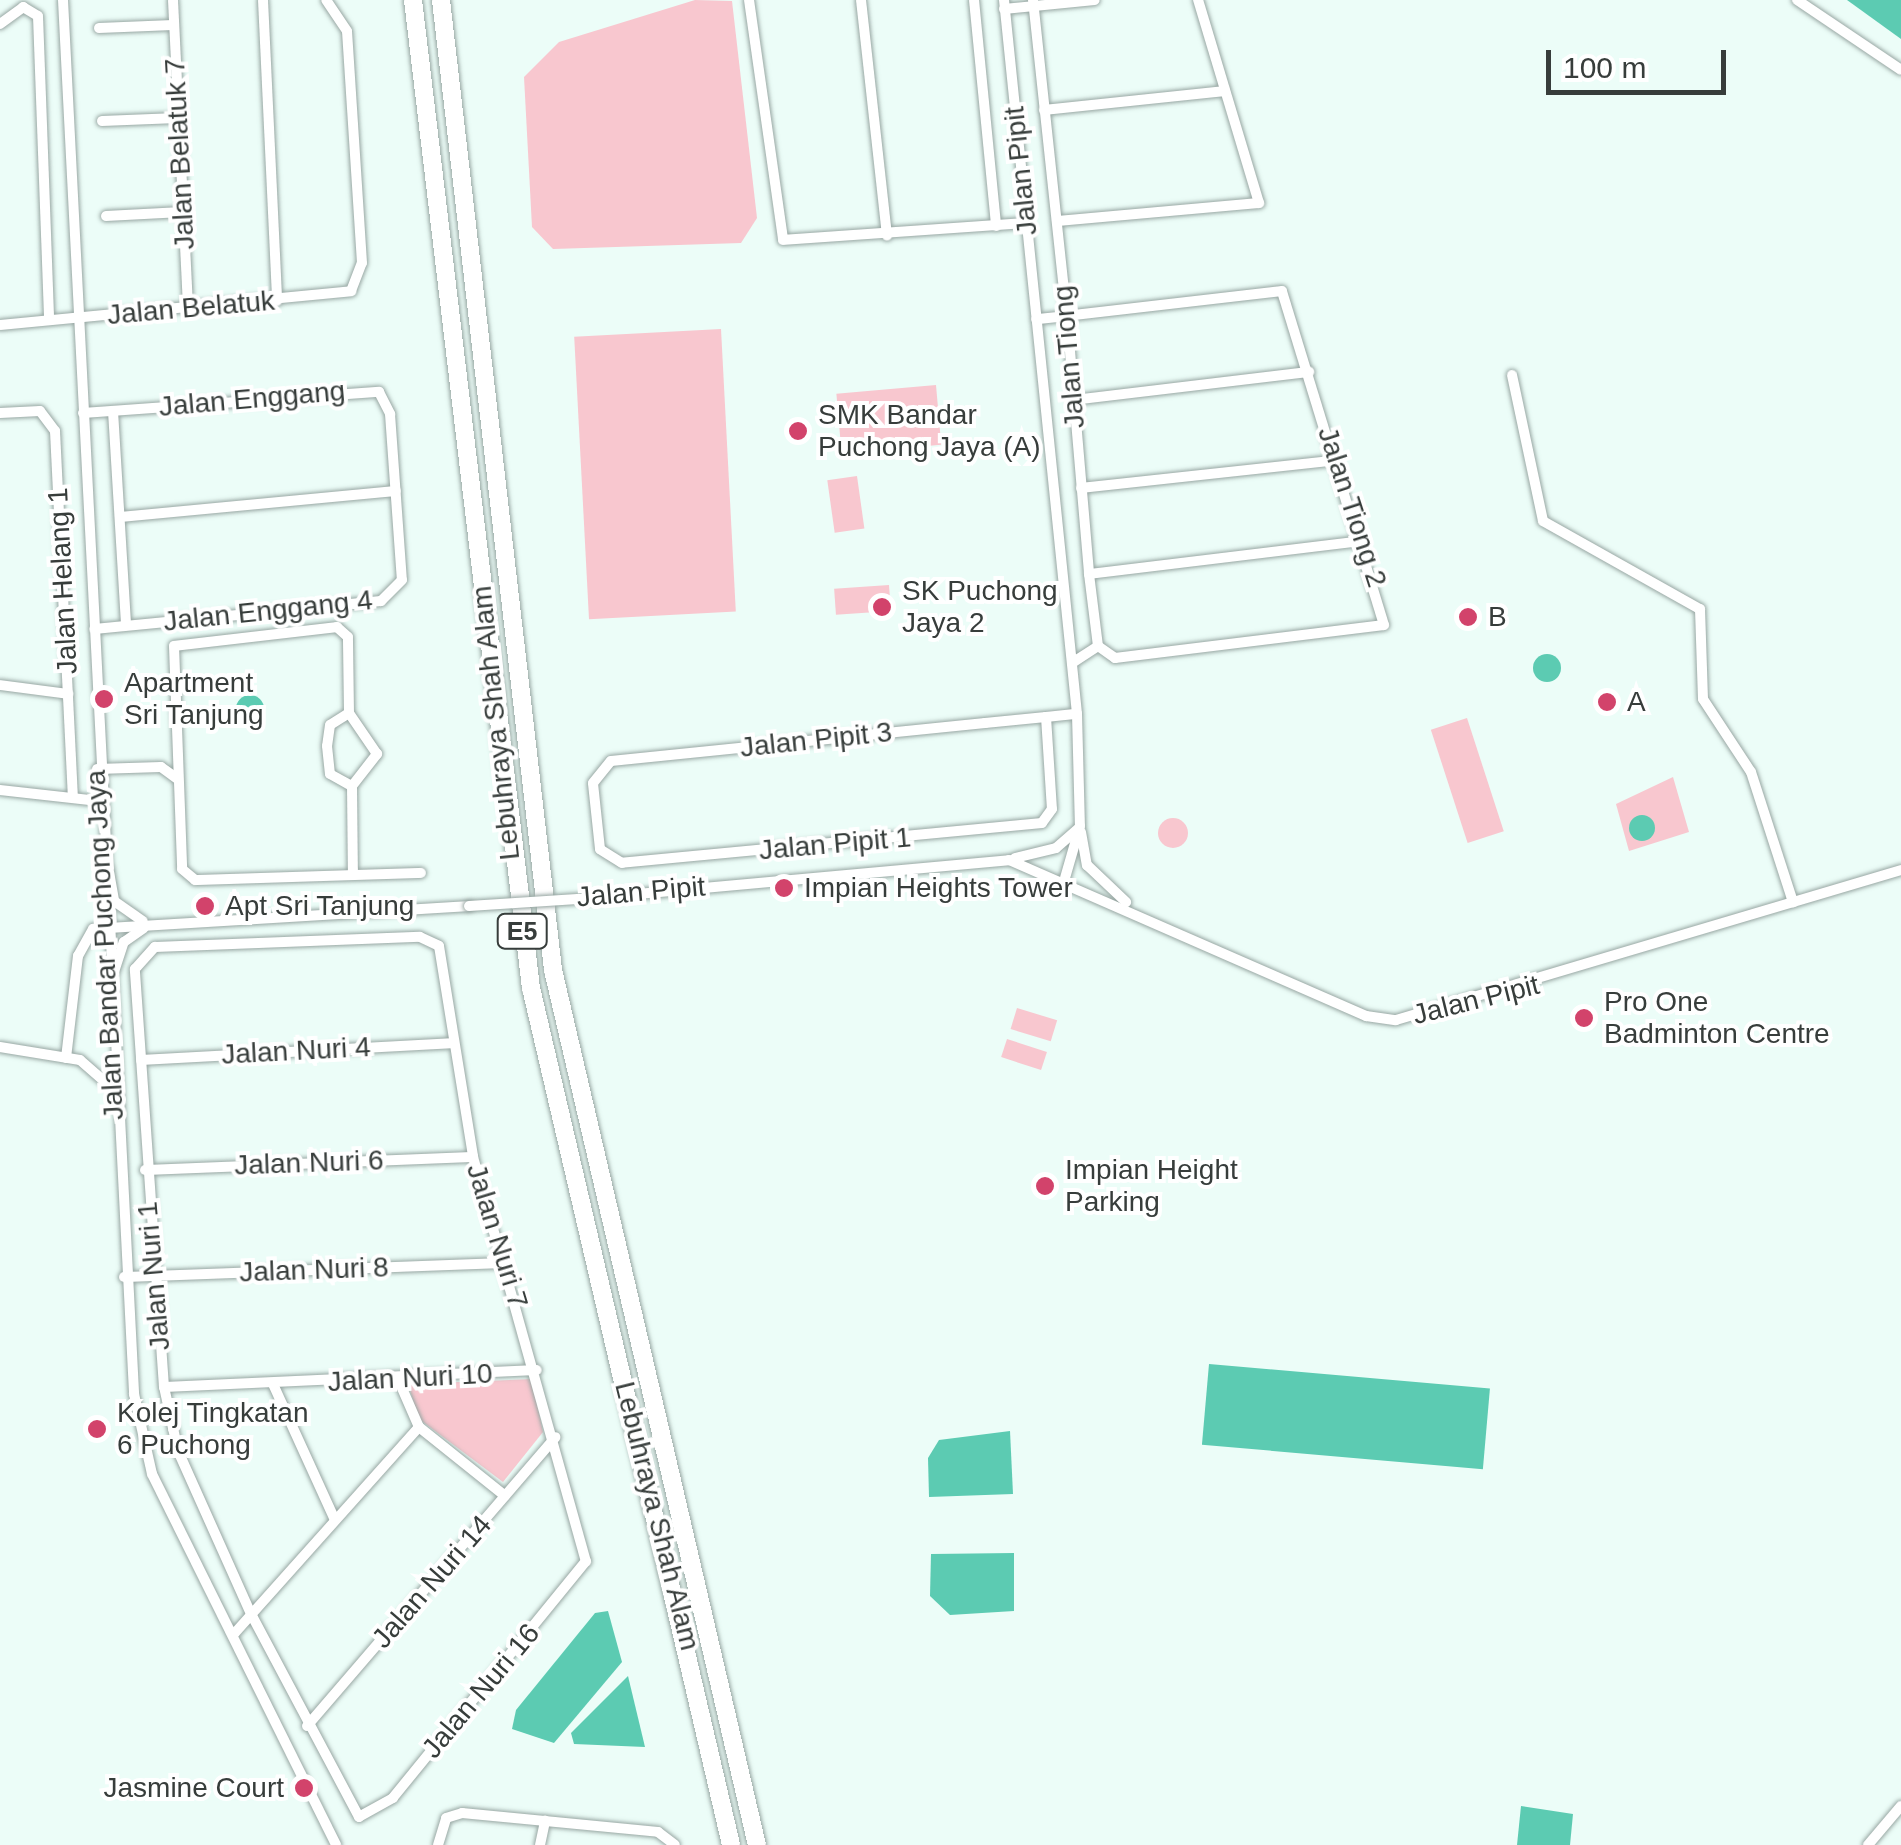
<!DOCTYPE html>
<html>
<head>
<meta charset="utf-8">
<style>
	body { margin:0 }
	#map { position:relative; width:1901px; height:1845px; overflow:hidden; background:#ecfdf8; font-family:Helvetica,sans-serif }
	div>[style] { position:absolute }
	.green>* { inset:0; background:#f8c7cf; transform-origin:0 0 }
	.round { border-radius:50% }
	.water>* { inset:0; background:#5ccbb2; transform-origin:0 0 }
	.roads { filter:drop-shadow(0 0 2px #98a7a3) drop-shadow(0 0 2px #98a7a3) }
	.street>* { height:10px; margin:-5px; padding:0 5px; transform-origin:5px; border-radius:5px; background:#fff }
	.highway>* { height:18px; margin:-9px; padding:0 9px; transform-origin:9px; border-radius:9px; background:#fff }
	.bridges { filter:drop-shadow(0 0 2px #98a7a3) drop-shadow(0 0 2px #98a7a3) }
	.street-bridge>* { height:10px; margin:-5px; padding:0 5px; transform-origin:5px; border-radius:5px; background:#fff }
	.dots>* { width:28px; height:28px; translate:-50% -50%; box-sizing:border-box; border:5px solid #fff; border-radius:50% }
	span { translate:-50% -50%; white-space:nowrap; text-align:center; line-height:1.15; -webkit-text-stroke:8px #fff; paint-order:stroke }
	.shield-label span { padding:2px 8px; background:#fff; border:2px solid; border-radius:8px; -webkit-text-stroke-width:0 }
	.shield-label { font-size:25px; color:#373d3b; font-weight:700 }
	.street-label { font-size:28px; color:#373d3b }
	.poi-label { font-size:28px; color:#373d3b }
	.left { translate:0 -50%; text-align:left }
	.right { translate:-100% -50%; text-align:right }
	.scale { position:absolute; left:1546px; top:50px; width:180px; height:45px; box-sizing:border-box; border:5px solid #373d3b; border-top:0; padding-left:12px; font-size:30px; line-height:35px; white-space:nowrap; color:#373d3b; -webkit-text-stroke:8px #fff; paint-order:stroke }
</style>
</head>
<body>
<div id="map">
	<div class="green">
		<div style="clip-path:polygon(695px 0,732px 1px,757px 218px,741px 243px,553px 249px,532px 227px,524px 77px,559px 42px)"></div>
		<div style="left:721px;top:329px;width:283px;height:147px;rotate:87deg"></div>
		<div style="left:936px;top:385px;width:60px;height:100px;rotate:85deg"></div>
		<div style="left:857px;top:476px;width:53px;height:30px;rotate:82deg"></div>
		<div style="left:889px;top:585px;width:26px;height:55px;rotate:86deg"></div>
		<div style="left:1467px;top:718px;width:119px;height:38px;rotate:72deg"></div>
		<div style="clip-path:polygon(1673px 777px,1689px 832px,1629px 851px,1616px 804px)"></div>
		<div class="round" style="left:1158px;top:818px;width:30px;height:30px"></div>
		<div style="left:1017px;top:1008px;width:42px;height:22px;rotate:17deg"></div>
		<div style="left:1007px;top:1039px;width:42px;height:19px;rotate:18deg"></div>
		<div style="clip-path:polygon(532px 1379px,543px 1432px,503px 1482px,419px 1419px,408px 1384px)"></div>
	</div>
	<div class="water">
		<div style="clip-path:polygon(1847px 0,1901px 0,1901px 39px)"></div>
		<div class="round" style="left:1533px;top:654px;width:28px;height:28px"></div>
		<div class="round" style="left:236px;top:695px;width:28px;height:28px"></div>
		<div class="round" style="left:1629px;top:815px;width:26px;height:26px"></div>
		<div style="left:1209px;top:1364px;width:282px;height:81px;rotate:5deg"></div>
		<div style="clip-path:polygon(1010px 1431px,1013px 1494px,929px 1497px,928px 1458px,939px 1440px)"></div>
		<div style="clip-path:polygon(1014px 1553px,1014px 1611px,950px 1615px,930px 1596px,931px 1554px)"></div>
		<div style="clip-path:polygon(608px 1611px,622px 1662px,554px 1743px,512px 1729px,516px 1710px,595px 1613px)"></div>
		<div style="clip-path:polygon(628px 1676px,645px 1747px,574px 1744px,571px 1733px)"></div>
		<div style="clip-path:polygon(1521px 1806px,1573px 1814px,1570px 1845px,1517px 1845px)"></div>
	</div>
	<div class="roads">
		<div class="street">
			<div style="left:63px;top:0;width:1396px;rotate:87.08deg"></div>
			<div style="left:134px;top:1394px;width:82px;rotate:77.3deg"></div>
			<div style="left:152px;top:1474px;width:414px;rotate:63.6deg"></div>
			<div style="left:173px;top:0;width:308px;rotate:87.2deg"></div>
			<div style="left:263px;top:0;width:301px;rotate:87.3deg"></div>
			<div style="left:749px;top:0;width:242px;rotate:81.9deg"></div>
			<div style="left:783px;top:240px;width:245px;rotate:-4deg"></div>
			<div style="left:861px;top:0;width:237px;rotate:83.7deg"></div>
			<div style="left:974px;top:0;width:227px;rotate:84.4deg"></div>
			<div style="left:1004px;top:0;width:718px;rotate:84.16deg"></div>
			<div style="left:1077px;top:714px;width:112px;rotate:88.5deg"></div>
			<div style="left:1080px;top:826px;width:54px;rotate:106.1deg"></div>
			<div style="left:1033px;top:0;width:318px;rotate:83.9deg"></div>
			<div style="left:1067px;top:316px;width:259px;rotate:85.1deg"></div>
			<div style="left:1089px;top:574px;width:73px;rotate:82.9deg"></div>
			<div style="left:1098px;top:646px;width:21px;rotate:35deg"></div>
			<div style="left:1115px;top:658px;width:271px;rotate:-7deg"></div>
			<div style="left:1384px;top:625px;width:349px;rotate:-107deg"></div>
			<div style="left:1282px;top:291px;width:216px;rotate:173.4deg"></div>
			<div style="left:1067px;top:316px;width:31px;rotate:174deg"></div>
			<div style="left:1797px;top:0;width:125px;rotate:33.9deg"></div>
			<div style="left:1004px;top:9px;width:91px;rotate:-5.6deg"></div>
			<div style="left:0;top:24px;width:29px;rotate:-36deg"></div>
			<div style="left:23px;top:7px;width:17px;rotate:31deg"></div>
			<div style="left:38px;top:16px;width:304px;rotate:87.9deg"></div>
			<div style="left:99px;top:28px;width:74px;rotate:-2.3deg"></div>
			<div style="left:1044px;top:110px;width:182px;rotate:-6deg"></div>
			<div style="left:102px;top:121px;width:75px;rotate:-2.3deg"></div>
			<div style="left:106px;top:216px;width:76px;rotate:-3deg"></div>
			<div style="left:1057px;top:221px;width:203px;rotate:-5.1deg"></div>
			<div style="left:1259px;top:203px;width:212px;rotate:-106.7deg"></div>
			<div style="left:0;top:325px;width:353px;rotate:-5.5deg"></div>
			<div style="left:351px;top:291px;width:30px;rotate:-69deg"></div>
			<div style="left:362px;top:263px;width:232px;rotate:-93.7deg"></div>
			<div style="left:347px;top:31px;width:37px;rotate:-124deg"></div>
			<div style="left:1512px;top:375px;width:149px;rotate:78deg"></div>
			<div style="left:1543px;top:521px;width:180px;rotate:29.3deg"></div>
			<div style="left:1700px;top:609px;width:90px;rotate:88.1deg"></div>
			<div style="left:1703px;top:699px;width:87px;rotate:56.7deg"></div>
			<div style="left:1751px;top:772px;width:137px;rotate:72.1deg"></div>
			<div style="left:1073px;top:400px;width:238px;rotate:-6.8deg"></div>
			<div style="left:113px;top:411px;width:214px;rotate:86.5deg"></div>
			<div style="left:0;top:413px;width:40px;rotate:-2.9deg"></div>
			<div style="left:40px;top:411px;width:25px;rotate:53deg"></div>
			<div style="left:55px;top:431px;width:367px;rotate:87.2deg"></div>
			<div style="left:83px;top:413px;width:297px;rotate:-4.1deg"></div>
			<div style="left:379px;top:392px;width:25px;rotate:63deg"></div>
			<div style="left:390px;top:414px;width:166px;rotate:85.9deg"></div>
			<div style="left:402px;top:580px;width:30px;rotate:135deg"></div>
			<div style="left:381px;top:601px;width:288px;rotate:174.4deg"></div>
			<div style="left:1081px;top:488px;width:258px;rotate:-6.2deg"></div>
			<div style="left:120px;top:517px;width:277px;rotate:-5.4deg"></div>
			<div style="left:1089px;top:574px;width:275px;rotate:-6.9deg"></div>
			<div style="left:1072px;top:663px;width:31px;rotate:-33deg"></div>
			<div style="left:0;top:685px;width:69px;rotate:7.5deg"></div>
			<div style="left:349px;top:713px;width:22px;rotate:148deg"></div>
			<div style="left:330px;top:725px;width:21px;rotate:98deg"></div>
			<div style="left:327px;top:746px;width:28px;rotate:84deg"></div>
			<div style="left:330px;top:774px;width:25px;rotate:29deg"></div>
			<div style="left:352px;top:786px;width:41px;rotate:-52deg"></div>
			<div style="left:377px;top:754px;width:50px;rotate:-124.3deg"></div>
			<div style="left:349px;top:713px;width:76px;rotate:-90.8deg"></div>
			<div style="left:348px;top:637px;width:15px;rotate:-138deg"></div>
			<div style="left:337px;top:627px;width:164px;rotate:173.4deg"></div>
			<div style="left:174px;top:646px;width:223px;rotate:87.9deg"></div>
			<div style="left:182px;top:869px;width:17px;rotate:40deg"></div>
			<div style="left:195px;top:880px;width:226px;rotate:-1.8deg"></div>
			<div style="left:1046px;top:717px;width:92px;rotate:86.3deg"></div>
			<div style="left:1052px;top:809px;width:17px;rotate:126deg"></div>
			<div style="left:1042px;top:823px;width:422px;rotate:174.6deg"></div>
			<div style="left:622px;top:863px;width:26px;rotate:-148deg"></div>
			<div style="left:600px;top:849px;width:66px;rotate:-96.1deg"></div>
			<div style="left:593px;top:783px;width:28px;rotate:-51deg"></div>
			<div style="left:611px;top:761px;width:376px;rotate:-5.8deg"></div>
			<div style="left:985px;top:723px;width:61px;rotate:-5.6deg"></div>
			<div style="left:1046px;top:717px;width:31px;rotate:-6deg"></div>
			<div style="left:97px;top:769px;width:64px;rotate:-1.8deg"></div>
			<div style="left:161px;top:767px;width:19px;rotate:36deg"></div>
			<div style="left:352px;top:786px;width:89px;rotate:89.4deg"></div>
			<div style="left:0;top:790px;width:99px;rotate:6.4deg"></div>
			<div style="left:1081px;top:832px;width:34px;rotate:80deg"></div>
			<div style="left:1087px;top:865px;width:54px;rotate:43.5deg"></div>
			<div style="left:1015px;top:858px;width:42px;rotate:-13.7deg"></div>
			<div style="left:1056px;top:848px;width:30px;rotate:-41deg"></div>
			<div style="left:108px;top:866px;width:36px;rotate:80deg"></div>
			<div style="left:114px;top:901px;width:35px;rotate:35deg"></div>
			<div style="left:593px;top:898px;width:418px;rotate:-5.2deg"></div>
			<div style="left:1009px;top:860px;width:390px;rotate:23.6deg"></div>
			<div style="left:1366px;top:1016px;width:30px;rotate:8deg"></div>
			<div style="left:1396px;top:1020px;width:527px;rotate:-16.54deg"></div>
			<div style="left:420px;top:937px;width:21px;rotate:25deg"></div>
			<div style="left:439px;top:946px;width:214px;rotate:80.8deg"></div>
			<div style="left:473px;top:1157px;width:420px;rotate:74.4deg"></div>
			<div style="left:586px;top:1561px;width:306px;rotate:129.2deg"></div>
			<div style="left:393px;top:1798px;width:39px;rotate:151deg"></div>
			<div style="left:359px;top:1817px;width:230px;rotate:-118deg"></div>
			<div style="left:251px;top:1614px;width:179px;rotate:-114.1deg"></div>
			<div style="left:178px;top:1451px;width:66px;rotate:-102.3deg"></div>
			<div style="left:164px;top:1387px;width:419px;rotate:-94deg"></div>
			<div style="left:135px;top:969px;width:30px;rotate:-48deg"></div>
			<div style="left:155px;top:947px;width:265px;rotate:-2.2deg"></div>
			<div style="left:112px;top:978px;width:38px;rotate:-72deg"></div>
			<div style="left:124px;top:942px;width:24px;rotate:-35deg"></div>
			<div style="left:0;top:1047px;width:81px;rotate:9.2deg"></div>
			<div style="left:80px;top:1060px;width:41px;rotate:41.1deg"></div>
			<div style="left:66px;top:1058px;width:103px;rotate:-83.3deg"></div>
			<div style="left:78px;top:956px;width:31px;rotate:-61deg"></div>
			<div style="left:93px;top:929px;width:377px;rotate:-3.5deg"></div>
			<div style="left:141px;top:1060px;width:310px;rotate:-3.1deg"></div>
			<div style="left:145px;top:1170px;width:328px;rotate:-2.3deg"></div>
			<div style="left:124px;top:1277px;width:381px;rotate:-2.1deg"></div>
			<div style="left:398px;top:1379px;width:52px;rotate:66.4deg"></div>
			<div style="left:419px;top:1427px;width:110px;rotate:38.7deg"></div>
			<div style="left:273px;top:1384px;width:149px;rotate:65.5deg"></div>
			<div style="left:164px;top:1387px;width:373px;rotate:-2.6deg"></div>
			<div style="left:233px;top:1635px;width:279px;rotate:-48.2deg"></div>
			<div style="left:307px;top:1726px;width:381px;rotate:-49.3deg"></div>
			<div style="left:438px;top:1845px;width:28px;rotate:-73deg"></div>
			<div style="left:446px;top:1818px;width:17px;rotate:-17deg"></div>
			<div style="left:462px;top:1813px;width:197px;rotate:5.5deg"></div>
			<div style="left:658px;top:1832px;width:21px;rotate:37deg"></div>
			<div style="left:540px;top:1845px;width:25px;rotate:-78deg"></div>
			<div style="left:1868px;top:1845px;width:51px;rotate:-49.8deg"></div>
		</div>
		<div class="highway">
			<div style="left:413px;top:0;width:995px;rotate:83.19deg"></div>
			<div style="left:531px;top:988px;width:880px;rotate:76.86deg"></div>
			<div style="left:441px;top:0;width:976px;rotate:83.41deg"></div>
			<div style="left:553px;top:970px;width:898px;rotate:76.88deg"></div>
		</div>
	</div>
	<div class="bridges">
		<div class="street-bridge">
			<div style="left:469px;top:906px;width:124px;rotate:-3.7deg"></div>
		</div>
	</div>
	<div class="dots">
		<div style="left:798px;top:431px;background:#d2436b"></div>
		<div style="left:882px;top:607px;background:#d2436b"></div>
		<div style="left:1468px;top:617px;background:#d2436b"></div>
		<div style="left:104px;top:699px;background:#d2436b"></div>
		<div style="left:1607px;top:702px;background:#d2436b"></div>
		<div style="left:784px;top:888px;background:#d2436b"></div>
		<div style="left:205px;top:906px;background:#d2436b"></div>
		<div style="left:1584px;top:1018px;background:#d2436b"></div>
		<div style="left:1045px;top:1186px;background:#d2436b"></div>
		<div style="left:97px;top:1429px;background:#d2436b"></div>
		<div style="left:304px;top:1788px;background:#d2436b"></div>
	</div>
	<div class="shield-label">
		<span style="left:522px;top:931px">E5</span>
	</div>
	<div class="street-label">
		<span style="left:180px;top:154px;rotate:-93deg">Jalan Belatuk 7</span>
		<span style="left:1021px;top:171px;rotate:-96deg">Jalan Pipit</span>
		<span style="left:191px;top:308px;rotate:-5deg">Jalan Belatuk</span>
		<span style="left:1069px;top:357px;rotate:-95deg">Jalan Tiong</span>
		<span style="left:252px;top:399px;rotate:-5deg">Jalan Enggang</span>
		<span style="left:1352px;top:507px;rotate:72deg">Jalan Tiong 2</span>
		<span style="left:63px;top:581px;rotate:-93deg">Jalan Helang 1</span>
		<span style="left:268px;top:611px;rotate:-6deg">Jalan Enggang 4</span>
		<span style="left:496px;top:723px;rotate:-96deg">Lebuhraya Shah Alam</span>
		<span style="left:816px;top:740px;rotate:-6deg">Jalan Pipit 3</span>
		<span style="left:835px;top:844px;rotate:-5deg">Jalan Pipit 1</span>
		<span style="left:641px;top:892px;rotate:-5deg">Jalan Pipit</span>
		<span style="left:105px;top:945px;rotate:-93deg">Jalan Bandar Puchong Jaya</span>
		<span style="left:1476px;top:1000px;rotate:-14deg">Jalan Pipit</span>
		<span style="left:296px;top:1051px;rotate:-3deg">Jalan Nuri 4</span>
		<span style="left:309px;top:1163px;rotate:-2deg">Jalan Nuri 6</span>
		<span style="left:497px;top:1236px;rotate:73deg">Jalan Nuri 7</span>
		<span style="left:314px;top:1270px;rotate:-2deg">Jalan Nuri 8</span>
		<span style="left:154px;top:1276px;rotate:-95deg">Jalan Nuri 1</span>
		<span style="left:410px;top:1378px;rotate:-3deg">Jalan Nuri 10</span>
		<span style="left:657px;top:1516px;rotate:76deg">Lebuhraya Shah Alam</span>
		<span style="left:432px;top:1582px;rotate:-49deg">Jalan Nuri 14</span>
		<span style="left:481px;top:1691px;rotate:-50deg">Jalan Nuri 16</span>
	</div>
	<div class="poi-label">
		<span class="left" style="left:818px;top:431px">SMK Bandar<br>Puchong Jaya (A)</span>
		<span class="left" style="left:902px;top:607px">SK Puchong<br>Jaya 2</span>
		<span class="left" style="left:1488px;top:617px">B</span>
		<span class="left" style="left:124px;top:699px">Apartment<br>Sri Tanjung</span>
		<span class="left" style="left:1627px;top:702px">A</span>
		<span class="left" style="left:804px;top:888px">Impian Heights Tower</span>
		<span class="left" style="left:225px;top:906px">Apt Sri Tanjung</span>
		<span class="left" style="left:1604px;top:1018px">Pro One<br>Badminton Centre</span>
		<span class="left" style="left:1065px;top:1186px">Impian Height<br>Parking</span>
		<span class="left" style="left:117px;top:1429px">Kolej Tingkatan<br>6 Puchong</span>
		<span class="right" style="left:284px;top:1788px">Jasmine Court</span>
	</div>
	<div class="scale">100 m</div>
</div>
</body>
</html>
